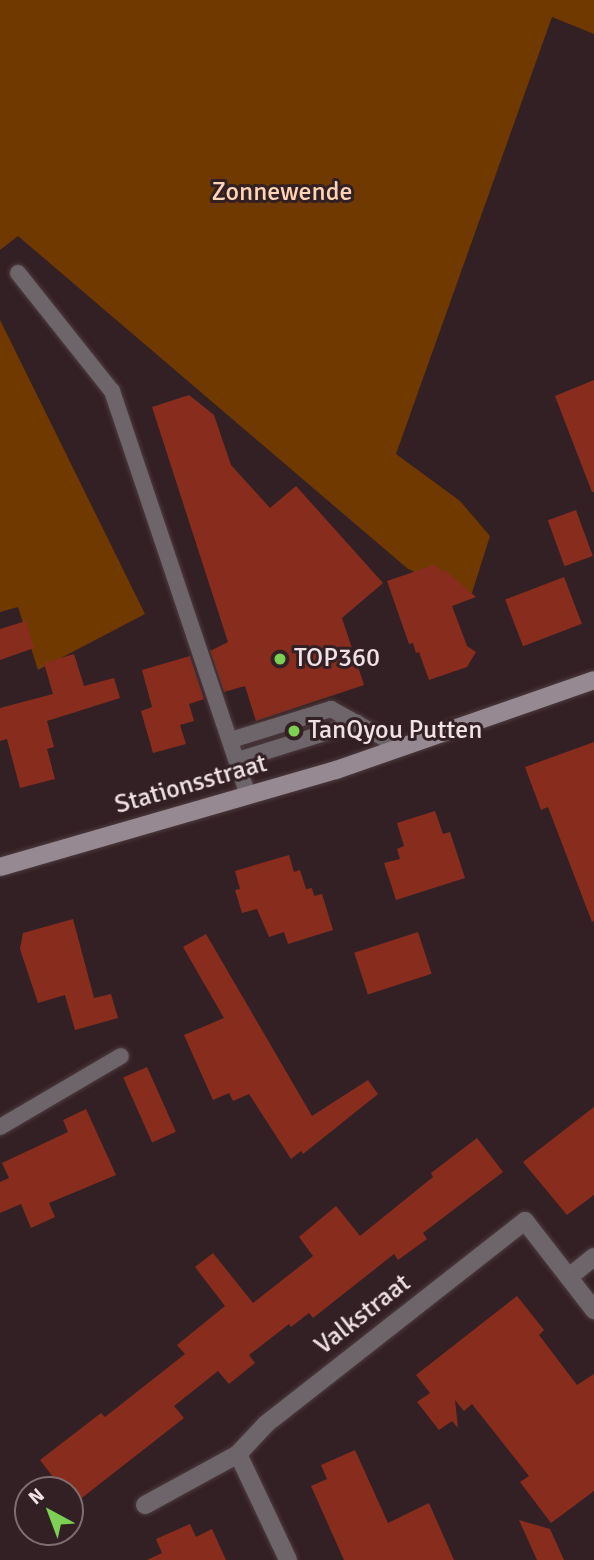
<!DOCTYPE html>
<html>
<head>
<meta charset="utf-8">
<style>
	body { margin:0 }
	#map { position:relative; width:594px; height:1560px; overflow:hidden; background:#332024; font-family:Signika,sans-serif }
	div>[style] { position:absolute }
	.green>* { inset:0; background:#703900 }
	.building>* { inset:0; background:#882d1e; transform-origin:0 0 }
	.roads { filter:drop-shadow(0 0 2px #4d3b3f) drop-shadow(0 0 2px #4d3b3f) }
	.lane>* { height:16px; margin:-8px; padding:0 8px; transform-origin:8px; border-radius:8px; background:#6e656b }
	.street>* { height:18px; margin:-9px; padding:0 9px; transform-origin:9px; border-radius:9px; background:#6e656b }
	.secondary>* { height:18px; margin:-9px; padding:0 9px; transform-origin:9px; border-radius:9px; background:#968991 }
	.dots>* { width:19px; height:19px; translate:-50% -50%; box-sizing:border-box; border:4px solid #332024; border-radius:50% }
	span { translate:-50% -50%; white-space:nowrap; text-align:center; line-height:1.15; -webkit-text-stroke:6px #332024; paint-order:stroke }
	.park-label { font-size:26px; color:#ffd4b5 }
	.poi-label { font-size:26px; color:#efe1e4 }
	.left { translate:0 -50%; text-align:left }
	.street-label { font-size:26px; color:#efe1e4 }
	.north { position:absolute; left:14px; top:1476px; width:70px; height:70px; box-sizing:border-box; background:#332024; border:2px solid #7e6d71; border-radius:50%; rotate:319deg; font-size:19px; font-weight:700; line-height:28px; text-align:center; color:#efe1e4 }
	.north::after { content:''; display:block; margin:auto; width:24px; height:32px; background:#7cd155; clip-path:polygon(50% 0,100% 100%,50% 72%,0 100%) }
</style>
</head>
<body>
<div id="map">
	<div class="green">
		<div style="clip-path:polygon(0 0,594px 0,594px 34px,552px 17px,396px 454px,460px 501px,490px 536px,471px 596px,408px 569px,18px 236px,0 250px)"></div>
		<div style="clip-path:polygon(0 320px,145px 614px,38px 670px,18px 607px,0 612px)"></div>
	</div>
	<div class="building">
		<div style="clip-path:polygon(594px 380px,594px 492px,592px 492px,555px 396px)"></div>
		<div style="clip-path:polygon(189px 395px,214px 415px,231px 465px,270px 508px,296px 486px,383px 583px,342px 618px,364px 685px,256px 721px,245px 686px,224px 692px,210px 651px,228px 642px,152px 407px)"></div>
		<div style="left:576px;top:510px;width:49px;height:30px;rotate:70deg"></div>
		<div style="clip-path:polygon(434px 565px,443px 572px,445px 570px,476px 597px,452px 606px,467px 646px,476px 652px,467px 667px,429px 680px,419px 652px,416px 653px,413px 643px,409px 644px,387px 581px)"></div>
		<div style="left:564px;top:577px;width:50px;height:63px;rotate:69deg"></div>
		<div style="clip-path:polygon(26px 621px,34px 648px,0 660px,0 629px)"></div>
		<div style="clip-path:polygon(74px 654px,84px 686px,114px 678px,120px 698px,47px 721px,54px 747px,47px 749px,55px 779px,20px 788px,7px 739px,0 741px,0 708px,53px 694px,44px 663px)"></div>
		<div style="clip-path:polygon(190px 656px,204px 699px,189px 704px,194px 721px,180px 725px,186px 744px,153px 753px,141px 711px,152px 707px,142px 670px)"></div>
		<div style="clip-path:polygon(594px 742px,594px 921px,592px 922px,548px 807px,541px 810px,525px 767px)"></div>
		<div style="clip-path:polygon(435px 811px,443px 834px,450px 832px,465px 878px,396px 900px,384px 863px,400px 859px,397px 849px,404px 846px,397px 823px)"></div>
		<div style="clip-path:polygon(289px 855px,294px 872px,300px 870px,306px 889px,312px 888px,314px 896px,322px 894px,333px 930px,288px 944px,284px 932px,269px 937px,257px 909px,242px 913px,235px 890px,240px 889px,235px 871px)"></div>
		<div style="clip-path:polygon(73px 919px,94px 998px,111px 994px,118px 1018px,75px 1030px,65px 995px,38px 1003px,20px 949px,23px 933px)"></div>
		<div style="left:418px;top:932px;width:44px;height:67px;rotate:72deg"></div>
		<div style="clip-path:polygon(206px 934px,312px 1116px,368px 1080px,378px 1094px,303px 1154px,301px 1151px,291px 1159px,249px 1094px,233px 1101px,229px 1093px,213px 1100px,184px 1035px,224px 1018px,183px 947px)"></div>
		<div style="left:147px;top:1067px;width:71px;height:26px;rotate:66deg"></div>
		<div style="clip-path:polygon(594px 1107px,594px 1195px,567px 1215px,523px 1162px)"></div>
		<div style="clip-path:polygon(86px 1109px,116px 1175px,49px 1203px,55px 1217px,31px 1228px,21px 1204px,0 1213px,0 1182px,9px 1178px,2px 1163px,68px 1132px,63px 1120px)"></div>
		<div style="clip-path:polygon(477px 1138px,503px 1172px,423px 1233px,427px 1239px,398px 1260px,394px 1254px,313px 1318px,309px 1313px,291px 1327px,289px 1324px,249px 1355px,255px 1363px,229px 1384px,218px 1371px,174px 1406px,184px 1418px,74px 1504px,70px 1499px,70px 1490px,63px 1490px,40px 1460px,101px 1413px,105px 1417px,185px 1354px,177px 1345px,225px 1306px,195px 1267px,213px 1253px,253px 1303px,313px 1256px,299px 1237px,336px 1206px,360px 1236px,433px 1177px,431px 1173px)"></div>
		<div style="clip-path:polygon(517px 1296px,544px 1330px,539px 1335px,577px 1385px,594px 1374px,594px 1491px,551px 1523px,520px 1482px,529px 1476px,472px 1404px,464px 1411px,455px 1400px,458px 1428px,452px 1421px,439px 1430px,417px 1402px,430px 1393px,416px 1375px)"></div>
		<div style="clip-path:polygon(355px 1450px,388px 1523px,429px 1503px,454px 1560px,344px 1560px,311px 1486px,327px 1479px,321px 1465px)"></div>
		<div style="clip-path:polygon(519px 1520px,550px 1529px,564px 1560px,537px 1560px)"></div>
		<div style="clip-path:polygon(190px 1524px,196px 1537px,212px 1529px,226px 1560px,147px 1560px,162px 1553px,156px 1539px)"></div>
	</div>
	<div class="roads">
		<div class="lane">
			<div style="left:18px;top:273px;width:151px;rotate:51.5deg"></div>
			<div style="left:112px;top:391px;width:427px;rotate:71.4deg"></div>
			<div style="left:231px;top:740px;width:105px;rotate:-17.2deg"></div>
			<div style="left:331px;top:709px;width:79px;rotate:28.8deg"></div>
			<div style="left:238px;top:760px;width:125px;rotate:-17.3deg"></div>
			<div style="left:0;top:1127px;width:140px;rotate:-30.4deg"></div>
		</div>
		<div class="street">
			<div style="left:569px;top:1277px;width:32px;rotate:-39deg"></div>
			<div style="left:238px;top:1454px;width:117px;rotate:64.7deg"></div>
			<div style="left:145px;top:1505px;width:106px;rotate:-28.7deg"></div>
			<div style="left:238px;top:1454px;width:41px;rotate:-47deg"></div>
			<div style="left:266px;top:1424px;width:329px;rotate:-38.1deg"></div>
			<div style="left:525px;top:1221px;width:113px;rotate:52.2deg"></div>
		</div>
		<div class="secondary">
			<div style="left:0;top:867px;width:350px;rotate:-16.1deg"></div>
			<div style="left:336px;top:770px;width:273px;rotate:-19.2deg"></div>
		</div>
	</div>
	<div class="dots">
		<div style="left:280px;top:659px;background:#7cd155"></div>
		<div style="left:294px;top:731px;background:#7cd155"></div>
	</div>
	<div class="park-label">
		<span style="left:282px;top:193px">Zonnewende</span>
	</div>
	<div class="poi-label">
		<span class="left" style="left:294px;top:659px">TOP360</span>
		<span class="left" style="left:308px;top:731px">TanQyou Putten</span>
	</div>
	<div class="street-label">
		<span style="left:191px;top:785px;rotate:-16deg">Stationsstraat</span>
		<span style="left:363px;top:1315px;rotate:-38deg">Valkstraat</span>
	</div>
	<div class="north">N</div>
</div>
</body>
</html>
